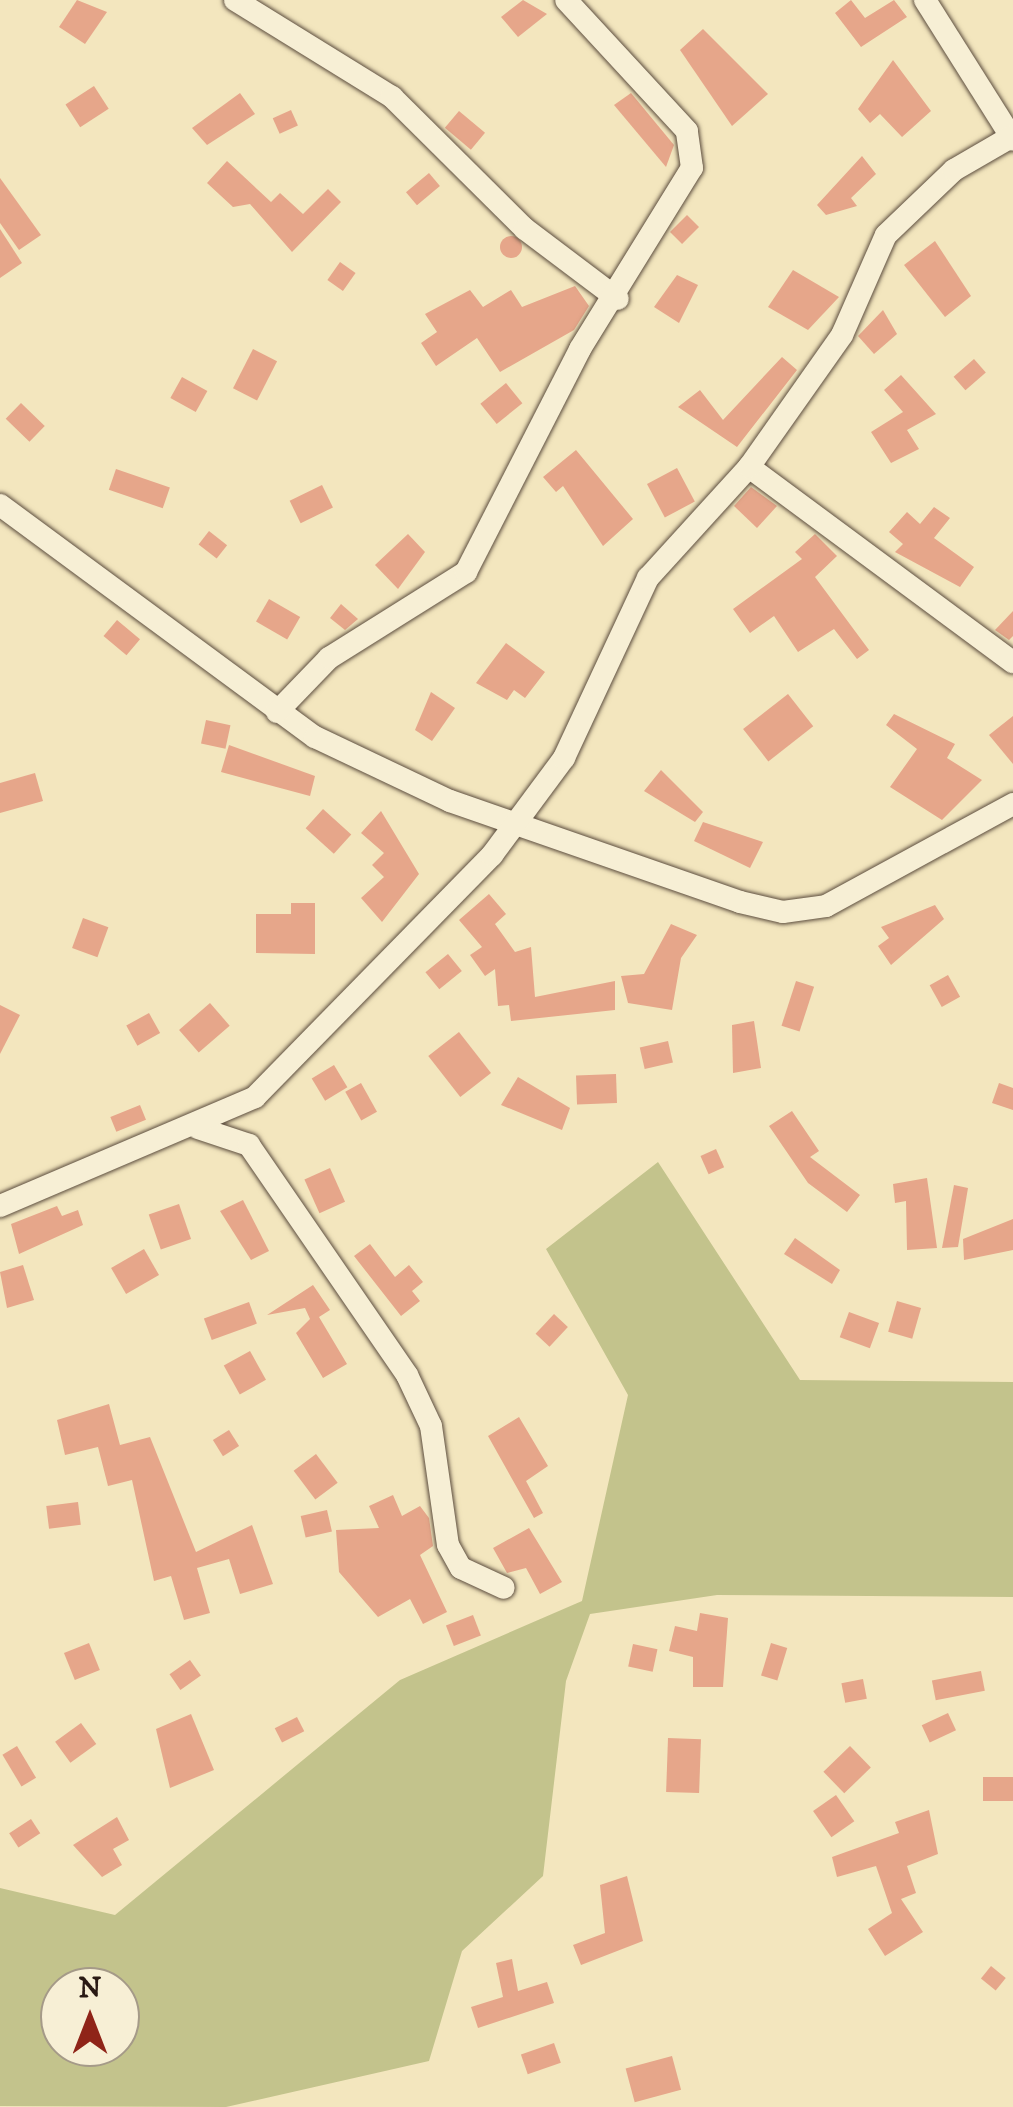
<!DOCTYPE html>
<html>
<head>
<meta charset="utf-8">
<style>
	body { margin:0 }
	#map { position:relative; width:1013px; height:2107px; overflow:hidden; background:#f3e6be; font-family:"IM FELL DW Pica",serif }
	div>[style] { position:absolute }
	.green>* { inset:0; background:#c3c38c }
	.building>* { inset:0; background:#e6a68a; transform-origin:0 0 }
	.round { border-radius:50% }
	.roads { filter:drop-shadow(0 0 2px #5c4d3e) drop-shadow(0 0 2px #5c4d3e) }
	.minor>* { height:22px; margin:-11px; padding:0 11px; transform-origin:11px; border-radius:11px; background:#f7efd5 }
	span { translate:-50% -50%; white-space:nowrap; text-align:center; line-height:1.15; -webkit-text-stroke:10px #f7efd5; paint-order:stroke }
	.north { position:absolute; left:40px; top:1967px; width:100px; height:100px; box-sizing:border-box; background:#f7efd5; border:2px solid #a59a88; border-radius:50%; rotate:0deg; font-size:28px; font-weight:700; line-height:40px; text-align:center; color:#2a1a14 }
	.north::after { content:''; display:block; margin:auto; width:35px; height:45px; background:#8f2418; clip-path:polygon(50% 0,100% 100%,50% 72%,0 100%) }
</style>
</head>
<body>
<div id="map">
	<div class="green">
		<div style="clip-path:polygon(evenodd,658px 1162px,800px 1380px,1013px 1382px,1013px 1597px,717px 1595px,590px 1614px,566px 1681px,543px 1876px,462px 1951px,429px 2061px,226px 2107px,0 2106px,0 1888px,115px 1915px,400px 1680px,582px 1601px,628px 1395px,546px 1249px,658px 1162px,60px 1987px,120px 1987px,120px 2047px,60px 2047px,60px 1987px)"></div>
	</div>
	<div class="building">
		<div style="clip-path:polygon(77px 0,107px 12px,85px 44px,59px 27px)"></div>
		<div style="clip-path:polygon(523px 0,547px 14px,518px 37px,501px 17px)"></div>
		<div style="clip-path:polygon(851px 0,865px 18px,894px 0,907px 17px,861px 47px,835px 13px)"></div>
		<div style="clip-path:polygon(703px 29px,768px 94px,732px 126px,680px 50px)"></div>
		<div style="clip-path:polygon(893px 60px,931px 111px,902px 137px,880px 114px,870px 123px,858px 109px)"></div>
		<div style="left:94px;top:86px;width:27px;height:34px;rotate:57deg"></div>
		<div style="clip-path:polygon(240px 93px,255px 114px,207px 145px,192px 128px)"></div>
		<div style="clip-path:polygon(631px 93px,674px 145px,666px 167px,614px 105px)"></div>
		<div style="left:291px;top:110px;width:17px;height:20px;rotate:66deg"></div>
		<div style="left:459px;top:111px;width:34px;height:22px;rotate:40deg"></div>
		<div style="clip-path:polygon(862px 156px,876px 174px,851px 198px,857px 206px,826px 215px,817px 205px)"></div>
		<div style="clip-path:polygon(227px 161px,271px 202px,280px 193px,303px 214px,328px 189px,341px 202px,292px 252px,250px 204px,233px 207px,207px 183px)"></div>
		<div style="left:429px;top:173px;width:17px;height:30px;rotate:50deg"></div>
		<div style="clip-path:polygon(0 178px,41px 235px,19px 250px,0 223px)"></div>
		<div style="left:687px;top:215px;width:17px;height:24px;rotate:45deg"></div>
		<div style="clip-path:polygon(0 229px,22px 263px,0 278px)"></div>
		<div class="round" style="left:500px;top:236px;width:22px;height:22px"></div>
		<div style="clip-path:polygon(935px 241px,971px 296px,945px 317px,904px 265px)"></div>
		<div style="left:340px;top:262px;width:19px;height:22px;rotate:35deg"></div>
		<div style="clip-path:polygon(793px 270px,839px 297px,808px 330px,768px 307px)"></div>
		<div style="clip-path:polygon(677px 275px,698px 285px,679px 323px,654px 307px)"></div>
		<div style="clip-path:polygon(575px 286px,589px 306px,574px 330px,500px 372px,477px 338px,436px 366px,421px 343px,437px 332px,425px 314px,470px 290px,483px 307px,511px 290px,522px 307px)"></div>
		<div style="clip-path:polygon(883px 310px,897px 334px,874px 354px,858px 336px)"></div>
		<div style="left:253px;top:349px;width:27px;height:44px;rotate:27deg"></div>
		<div style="clip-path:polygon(782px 357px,797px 370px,737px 447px,678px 407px,700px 390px,723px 420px)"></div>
		<div style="left:974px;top:359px;width:18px;height:27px;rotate:49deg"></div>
		<div style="clip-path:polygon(901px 375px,936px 414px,907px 430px,919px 449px,891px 463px,871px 432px,903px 412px,884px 390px)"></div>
		<div style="left:182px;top:377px;width:29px;height:24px;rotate:29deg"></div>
		<div style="left:506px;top:383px;width:26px;height:33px;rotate:51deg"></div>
		<div style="left:21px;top:403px;width:33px;height:22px;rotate:44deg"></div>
		<div style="clip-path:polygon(576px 450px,633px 519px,603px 546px,563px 486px,556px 492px,543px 477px)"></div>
		<div style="left:677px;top:468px;width:38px;height:34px;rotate:62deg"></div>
		<div style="left:116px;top:469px;width:57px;height:22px;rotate:19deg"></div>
		<div style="left:322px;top:485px;width:25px;height:36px;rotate:64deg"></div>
		<div style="clip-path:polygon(751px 487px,777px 506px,757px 528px,734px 506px)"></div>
		<div style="clip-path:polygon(934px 507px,950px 518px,934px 538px,974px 567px,960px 587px,895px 552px,903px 544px,889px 532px,907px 512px,920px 524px)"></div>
		<div style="left:209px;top:531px;width:23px;height:17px;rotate:38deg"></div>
		<div style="clip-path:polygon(408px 534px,425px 552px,398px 589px,375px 565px)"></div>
		<div style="clip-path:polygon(815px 534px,837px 556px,815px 577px,869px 650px,857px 659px,834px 629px,798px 652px,774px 616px,750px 633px,733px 609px,802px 559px,795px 552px)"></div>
		<div style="left:269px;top:599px;width:36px;height:26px;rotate:30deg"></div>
		<div style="clip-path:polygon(341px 604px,358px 619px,345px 630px,330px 618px)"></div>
		<div style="clip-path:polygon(1013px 611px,1013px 636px,1009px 640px,995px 630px)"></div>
		<div style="left:117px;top:620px;width:30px;height:21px;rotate:40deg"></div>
		<div style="clip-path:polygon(506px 643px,545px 672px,525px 698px,514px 690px,507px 700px,476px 683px)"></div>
		<div style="clip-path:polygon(431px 692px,455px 708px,432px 741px,415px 730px)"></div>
		<div style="left:788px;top:694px;width:41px;height:57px;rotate:52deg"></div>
		<div style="clip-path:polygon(894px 714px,955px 744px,947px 758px,982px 780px,942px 820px,890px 787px,917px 749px,886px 725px)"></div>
		<div style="clip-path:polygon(1013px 716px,1013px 764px,989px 735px)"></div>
		<div style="left:206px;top:720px;width:25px;height:24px;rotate:12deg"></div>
		<div style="clip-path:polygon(229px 745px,315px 776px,310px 796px,221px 772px)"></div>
		<div style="clip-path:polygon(661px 770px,703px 812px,695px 822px,644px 791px)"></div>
		<div style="clip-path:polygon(35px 773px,43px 801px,0 813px,0 783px)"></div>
		<div style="left:323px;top:809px;width:38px;height:26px;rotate:42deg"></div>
		<div style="clip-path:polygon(381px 811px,419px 874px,382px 922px,361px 898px,384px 877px,372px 865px,384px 853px,361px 833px)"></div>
		<div style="clip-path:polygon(703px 822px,763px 842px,750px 868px,694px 841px)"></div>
		<div style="clip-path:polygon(489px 894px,506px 914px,495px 924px,515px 952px,531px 947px,535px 997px,615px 981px,615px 1010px,511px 1021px,509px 1005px,498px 1006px,495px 969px,485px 976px,470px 955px,482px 947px,459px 920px)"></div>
		<div style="clip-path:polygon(291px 903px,315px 903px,315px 954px,256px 953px,256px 914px,291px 914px)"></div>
		<div style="clip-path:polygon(935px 905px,944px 919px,891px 965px,878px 946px,889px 938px,881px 927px)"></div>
		<div style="left:83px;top:918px;width:27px;height:32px;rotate:20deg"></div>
		<div style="clip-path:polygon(671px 924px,697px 935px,681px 958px,672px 1010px,628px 1003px,621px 976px,644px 974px)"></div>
		<div style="left:448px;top:954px;width:22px;height:29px;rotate:51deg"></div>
		<div style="left:948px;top:975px;width:25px;height:21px;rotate:61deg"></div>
		<div style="left:796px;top:981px;width:19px;height:47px;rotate:18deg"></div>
		<div style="left:210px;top:1003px;width:30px;height:41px;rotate:49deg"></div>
		<div style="clip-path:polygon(0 1005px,20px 1015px,0 1054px)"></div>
		<div style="left:149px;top:1013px;width:23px;height:26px;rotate:61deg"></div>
		<div style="clip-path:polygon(754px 1021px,761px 1068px,733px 1073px,732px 1025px)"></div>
		<div style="left:459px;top:1032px;width:52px;height:39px;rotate:52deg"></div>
		<div style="left:668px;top:1041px;width:22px;height:29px;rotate:77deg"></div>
		<div style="left:334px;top:1065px;width:26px;height:26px;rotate:59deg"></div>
		<div style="left:616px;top:1074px;width:29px;height:40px;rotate:88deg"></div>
		<div style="clip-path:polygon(518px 1077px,570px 1108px,562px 1130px,501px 1105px)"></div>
		<div style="left:361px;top:1083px;width:33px;height:18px;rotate:61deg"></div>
		<div style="clip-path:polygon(999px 1083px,1013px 1088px,1013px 1110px,992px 1103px)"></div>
		<div style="left:140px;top:1105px;width:16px;height:32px;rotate:68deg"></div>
		<div style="clip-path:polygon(792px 1111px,819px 1151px,810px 1157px,860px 1195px,847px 1212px,808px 1183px,769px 1126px)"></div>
		<div style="left:716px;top:1149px;width:20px;height:17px;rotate:66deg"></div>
		<div style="left:330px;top:1168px;width:37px;height:28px;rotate:66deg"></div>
		<div style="clip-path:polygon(927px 1178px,937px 1248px,907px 1250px,906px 1201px,895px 1203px,893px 1184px)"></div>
		<div style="clip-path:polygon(954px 1185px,968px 1188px,958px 1247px,942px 1248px)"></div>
		<div style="clip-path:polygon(243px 1200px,269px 1251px,251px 1260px,220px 1211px)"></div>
		<div style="left:179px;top:1204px;width:37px;height:32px;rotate:71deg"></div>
		<div style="clip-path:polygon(57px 1206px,62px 1216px,78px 1210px,83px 1225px,19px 1254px,11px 1224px)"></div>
		<div style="clip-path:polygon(1013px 1219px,1013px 1250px,964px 1260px,963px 1239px)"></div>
		<div style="clip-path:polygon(795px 1238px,840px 1270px,832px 1284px,784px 1254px)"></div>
		<div style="clip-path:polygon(370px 1244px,395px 1277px,409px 1265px,423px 1282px,412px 1291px,420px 1301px,401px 1316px,354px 1256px)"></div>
		<div style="left:144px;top:1249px;width:30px;height:38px;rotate:60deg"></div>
		<div style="clip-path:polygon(23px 1265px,34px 1300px,7px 1308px,0 1272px)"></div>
		<div style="clip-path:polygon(313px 1285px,330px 1310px,319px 1317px,347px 1364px,323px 1378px,296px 1333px,310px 1319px,305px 1308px,267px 1315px)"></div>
		<div style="left:897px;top:1301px;width:25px;height:32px;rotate:16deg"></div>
		<div style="left:249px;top:1302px;width:23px;height:48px;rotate:70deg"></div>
		<div style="left:849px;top:1312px;width:32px;height:27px;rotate:20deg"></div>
		<div style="left:554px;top:1314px;width:19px;height:27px;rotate:43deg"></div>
		<div style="left:250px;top:1351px;width:33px;height:30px;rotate:61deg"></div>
		<div style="clip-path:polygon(109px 1404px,120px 1445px,150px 1437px,196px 1552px,252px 1525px,273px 1584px,240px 1594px,229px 1559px,197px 1568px,210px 1613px,184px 1620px,171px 1576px,154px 1581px,132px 1480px,108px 1486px,98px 1447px,65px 1455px,57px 1420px)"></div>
		<div style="clip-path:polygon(519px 1417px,548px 1466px,526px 1481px,543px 1513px,534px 1518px,488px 1436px)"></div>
		<div style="left:229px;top:1430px;width:19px;height:19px;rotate:58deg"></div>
		<div style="left:316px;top:1454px;width:36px;height:28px;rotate:53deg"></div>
		<div style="clip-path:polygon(393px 1495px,402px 1516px,420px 1506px,429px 1518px,433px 1546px,420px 1555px,447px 1612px,423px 1624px,410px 1599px,378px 1617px,339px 1572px,336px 1530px,379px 1528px,369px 1506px)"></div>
		<div style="left:78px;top:1502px;width:23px;height:32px;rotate:83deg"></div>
		<div style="left:327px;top:1510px;width:22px;height:27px;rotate:77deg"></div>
		<div style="clip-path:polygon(529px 1528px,562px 1582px,540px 1594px,526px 1568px,507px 1573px,493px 1548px)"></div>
		<div style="clip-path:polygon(700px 1613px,728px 1618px,723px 1687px,693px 1687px,693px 1657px,669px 1651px,675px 1626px,697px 1631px)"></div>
		<div style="left:473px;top:1615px;width:22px;height:29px;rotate:69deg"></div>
		<div style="left:89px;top:1643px;width:29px;height:27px;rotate:68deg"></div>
		<div style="left:771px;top:1643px;width:17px;height:34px;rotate:17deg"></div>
		<div style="left:633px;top:1644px;width:25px;height:23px;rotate:12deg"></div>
		<div style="left:190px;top:1660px;width:19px;height:25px;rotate:55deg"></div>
		<div style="left:981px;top:1671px;width:20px;height:50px;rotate:79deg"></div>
		<div style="left:863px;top:1679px;width:20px;height:22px;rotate:79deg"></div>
		<div style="left:948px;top:1713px;width:19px;height:29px;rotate:65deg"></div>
		<div style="clip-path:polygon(191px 1714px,214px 1770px,170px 1788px,156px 1729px)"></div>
		<div style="left:297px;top:1717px;width:16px;height:25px;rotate:63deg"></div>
		<div style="left:81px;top:1723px;width:26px;height:32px;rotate:54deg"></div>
		<div style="left:668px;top:1738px;width:33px;height:54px;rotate:2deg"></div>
		<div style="left:17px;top:1746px;width:37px;height:17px;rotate:59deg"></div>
		<div style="left:850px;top:1746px;width:30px;height:37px;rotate:46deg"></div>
		<div style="left:1013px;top:1777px;width:24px;height:30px;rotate:90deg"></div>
		<div style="left:836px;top:1795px;width:32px;height:28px;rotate:55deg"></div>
		<div style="clip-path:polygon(929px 1810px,938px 1854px,907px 1866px,916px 1893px,901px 1899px,923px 1932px,885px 1956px,868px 1929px,892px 1913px,876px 1866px,837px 1877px,832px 1857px,899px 1833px,895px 1822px)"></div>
		<div style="clip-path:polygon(117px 1817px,129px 1840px,113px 1849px,122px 1865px,102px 1877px,73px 1845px)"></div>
		<div style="left:31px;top:1819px;width:17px;height:26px;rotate:57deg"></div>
		<div style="clip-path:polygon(627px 1876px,643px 1941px,581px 1965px,573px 1945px,605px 1933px,600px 1885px)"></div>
		<div style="clip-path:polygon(512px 1959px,518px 1991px,547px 1982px,554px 2003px,478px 2028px,471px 2007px,503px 1997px,496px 1963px)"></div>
		<div style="left:991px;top:1966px;width:19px;height:16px;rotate:39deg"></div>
		<div style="left:554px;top:2043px;width:21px;height:35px;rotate:71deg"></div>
		<div style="left:672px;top:2056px;width:35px;height:48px;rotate:75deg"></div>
	</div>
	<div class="roads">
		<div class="minor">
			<div style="left:235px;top:0;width:185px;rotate:31.7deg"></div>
			<div style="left:392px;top:97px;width:187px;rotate:44.8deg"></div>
			<div style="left:525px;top:229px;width:116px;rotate:37deg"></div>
			<div style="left:925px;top:0;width:165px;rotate:57.8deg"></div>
			<div style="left:749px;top:467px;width:328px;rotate:36.5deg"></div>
			<div style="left:0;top:505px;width:391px;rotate:36.4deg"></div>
			<div style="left:315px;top:737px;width:149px;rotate:25.4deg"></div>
			<div style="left:450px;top:801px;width:307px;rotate:19.2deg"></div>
			<div style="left:740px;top:902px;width:44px;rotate:13.1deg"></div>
			<div style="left:783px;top:912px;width:43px;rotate:-7.9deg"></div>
			<div style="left:826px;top:906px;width:213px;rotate:-28.6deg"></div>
			<div style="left:277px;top:712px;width:75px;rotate:-46.1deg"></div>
			<div style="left:329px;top:658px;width:162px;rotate:-32.1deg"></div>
			<div style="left:466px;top:572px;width:250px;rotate:-62.9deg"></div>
			<div style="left:580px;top:349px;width:213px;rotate:-58.3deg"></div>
			<div style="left:692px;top:168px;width:37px;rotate:-98deg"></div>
			<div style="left:687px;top:131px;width:178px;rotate:-132.7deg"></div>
			<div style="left:198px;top:1128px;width:54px;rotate:18.4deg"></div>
			<div style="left:249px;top:1145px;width:279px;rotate:55.5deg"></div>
			<div style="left:407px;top:1375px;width:56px;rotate:64.8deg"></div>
			<div style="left:431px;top:1426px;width:120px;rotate:81.9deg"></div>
			<div style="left:448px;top:1545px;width:26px;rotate:61deg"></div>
			<div style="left:461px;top:1568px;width:47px;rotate:24.9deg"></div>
			<div style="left:0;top:1206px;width:277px;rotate:-23.1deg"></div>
			<div style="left:255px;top:1097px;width:339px;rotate:-45.6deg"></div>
			<div style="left:492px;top:855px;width:121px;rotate:-53.4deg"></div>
			<div style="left:564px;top:758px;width:199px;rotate:-65deg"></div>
			<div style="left:648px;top:578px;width:150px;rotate:-47.7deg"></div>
			<div style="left:749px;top:467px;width:161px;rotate:-54.8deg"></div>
			<div style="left:842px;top:335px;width:109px;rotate:-66.3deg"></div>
			<div style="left:886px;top:235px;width:94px;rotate:-43.7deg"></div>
			<div style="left:954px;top:170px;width:66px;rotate:-30.1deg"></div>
		</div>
	</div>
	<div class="north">N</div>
</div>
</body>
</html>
